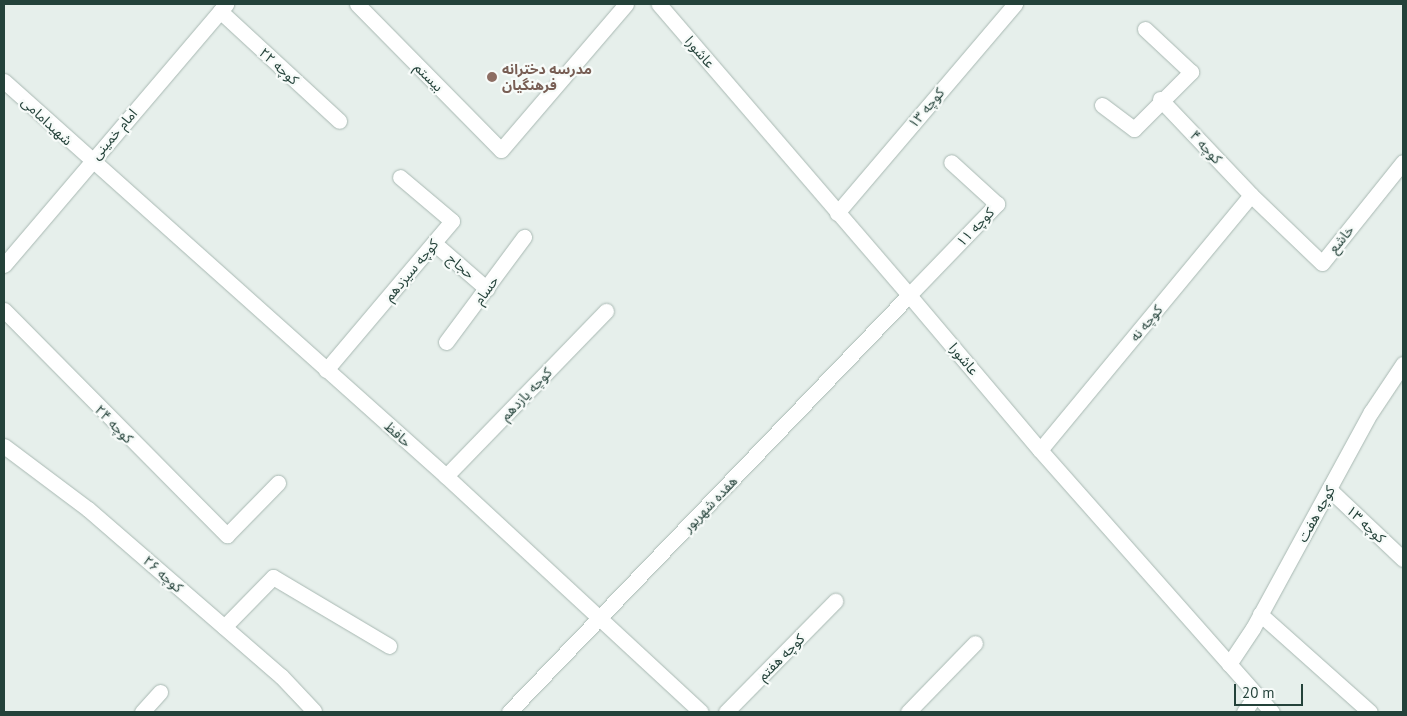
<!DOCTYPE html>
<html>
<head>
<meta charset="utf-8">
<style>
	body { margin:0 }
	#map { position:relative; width:1407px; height:716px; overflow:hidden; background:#e6efeb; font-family:"PT Sans","Noto Sans Arabic",sans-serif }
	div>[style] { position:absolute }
	.roads { filter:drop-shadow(0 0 1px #a8b8b2) drop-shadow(0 0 1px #a8b8b2) }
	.minor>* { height:15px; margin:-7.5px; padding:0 7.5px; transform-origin:7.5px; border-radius:7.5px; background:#fff }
	.tertiary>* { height:15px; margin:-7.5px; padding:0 7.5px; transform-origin:7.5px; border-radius:7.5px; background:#fff }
	.secondary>* { height:15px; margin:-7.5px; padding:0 7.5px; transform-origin:7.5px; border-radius:7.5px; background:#fff }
	.dots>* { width:14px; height:14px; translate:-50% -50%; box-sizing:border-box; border:2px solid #f7fbf9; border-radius:50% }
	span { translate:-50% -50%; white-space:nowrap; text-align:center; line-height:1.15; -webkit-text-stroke:4.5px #f7fbf9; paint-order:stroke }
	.street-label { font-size:14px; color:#24423a }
	.education-label { font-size:14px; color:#785e54; font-weight:700 }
	.left { translate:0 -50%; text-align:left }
	.frame { position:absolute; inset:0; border:5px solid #24423a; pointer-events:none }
	.scale { position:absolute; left:1234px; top:684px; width:69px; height:22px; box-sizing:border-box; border:2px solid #24423a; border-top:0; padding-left:6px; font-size:15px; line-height:18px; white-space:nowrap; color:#24423a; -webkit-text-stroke:4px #f7fbf9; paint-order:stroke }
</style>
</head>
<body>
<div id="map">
	<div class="roads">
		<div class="minor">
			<div style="left:357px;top:4px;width:205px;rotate:45.4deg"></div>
			<div style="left:501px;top:150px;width:192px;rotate:-49.4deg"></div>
			<div style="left:220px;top:11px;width:162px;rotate:42.7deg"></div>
			<div style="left:4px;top:81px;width:593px;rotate:41.79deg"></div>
			<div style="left:446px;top:476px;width:347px;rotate:42.8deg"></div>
			<div style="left:1160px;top:99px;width:132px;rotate:46.5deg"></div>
			<div style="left:1251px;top:195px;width:98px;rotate:43.8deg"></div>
			<div style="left:1322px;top:263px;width:129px;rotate:-51.3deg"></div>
			<div style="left:1102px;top:105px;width:40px;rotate:37deg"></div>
			<div style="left:1134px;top:129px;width:81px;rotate:-45deg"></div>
			<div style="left:1191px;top:72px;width:63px;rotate:-136.9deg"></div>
			<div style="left:837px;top:213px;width:275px;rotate:-49.6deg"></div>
			<div style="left:434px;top:243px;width:70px;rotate:41deg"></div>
			<div style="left:909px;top:295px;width:127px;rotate:-46deg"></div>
			<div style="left:997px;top:204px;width:62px;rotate:-137.6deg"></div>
			<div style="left:4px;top:310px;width:317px;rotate:45.3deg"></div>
			<div style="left:227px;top:535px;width:73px;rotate:-45.6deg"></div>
			<div style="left:446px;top:342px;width:131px;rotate:-53.4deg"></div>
			<div style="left:326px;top:370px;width:195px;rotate:-49.8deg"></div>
			<div style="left:452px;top:221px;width:68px;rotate:-139.8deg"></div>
			<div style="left:4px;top:446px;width:105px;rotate:36.9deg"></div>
			<div style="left:88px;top:509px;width:255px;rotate:40.9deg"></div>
			<div style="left:281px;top:676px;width:48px;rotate:46.7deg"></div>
			<div style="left:1040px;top:450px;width:331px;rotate:-50.4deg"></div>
			<div style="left:446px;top:476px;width:230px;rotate:-45.9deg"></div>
			<div style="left:1329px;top:489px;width:102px;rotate:43.4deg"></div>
			<div style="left:1260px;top:614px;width:147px;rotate:41.7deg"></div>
			<div style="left:224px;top:627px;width:70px;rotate:-45.6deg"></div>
			<div style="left:273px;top:577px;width:135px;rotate:30.7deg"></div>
			<div style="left:1229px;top:664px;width:43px;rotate:-56.3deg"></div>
			<div style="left:1253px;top:628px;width:246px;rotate:-61.4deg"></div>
			<div style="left:1371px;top:412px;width:58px;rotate:-56.3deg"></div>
			<div style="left:142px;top:712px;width:27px;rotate:-48deg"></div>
			<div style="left:726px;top:712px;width:156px;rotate:-45.5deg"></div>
			<div style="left:908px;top:712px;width:96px;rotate:-45.8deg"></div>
			<div style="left:1244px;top:712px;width:21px;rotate:-55deg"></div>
		</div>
		<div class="tertiary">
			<div style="left:909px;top:295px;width:203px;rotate:49.8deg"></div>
			<div style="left:1040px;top:450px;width:350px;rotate:48.5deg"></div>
		</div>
		<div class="secondary">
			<div style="left:4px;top:265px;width:343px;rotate:-49.6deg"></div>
			<div style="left:509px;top:712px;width:578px;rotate:-46.19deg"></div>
			<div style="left:909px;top:295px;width:384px;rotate:-130.7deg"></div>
		</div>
	</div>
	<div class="dots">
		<div style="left:492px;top:77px;background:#8d6e63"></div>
	</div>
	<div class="street-label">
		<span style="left:700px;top:52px;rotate:49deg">عاشورا</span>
		<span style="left:279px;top:66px;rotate:42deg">کوچه ۲۲</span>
		<span style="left:429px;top:77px;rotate:45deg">بیستم</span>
		<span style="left:926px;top:108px;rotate:-50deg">کوچه ۱۳</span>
		<span style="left:47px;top:121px;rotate:43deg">شهیدامامی</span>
		<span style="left:114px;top:134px;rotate:-49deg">امام خمینی</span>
		<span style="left:1206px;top:147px;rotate:47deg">کوچه ۴</span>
		<span style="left:975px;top:227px;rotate:-46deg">کوچه ۱۱</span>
		<span style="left:1341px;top:239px;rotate:-51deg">خاشع</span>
		<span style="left:461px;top:266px;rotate:40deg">حجاج</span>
		<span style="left:411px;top:270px;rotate:-50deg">کوچه سیزدهم</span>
		<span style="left:486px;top:290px;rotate:-54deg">حسام</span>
		<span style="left:1146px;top:323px;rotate:-50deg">کوچه نه</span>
		<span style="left:964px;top:359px;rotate:50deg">عاشورا</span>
		<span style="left:526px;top:394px;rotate:-46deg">کوچه یازدهم</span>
		<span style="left:114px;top:424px;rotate:45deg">کوچه ۲۴</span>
		<span style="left:398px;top:434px;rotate:42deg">حافظ</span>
		<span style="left:710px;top:504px;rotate:-46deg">هفده شهریور</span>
		<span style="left:1316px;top:514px;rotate:-61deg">کوچه هفت</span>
		<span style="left:1366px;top:524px;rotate:43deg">کوچه ۱۳</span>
		<span style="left:163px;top:574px;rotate:41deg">کوچه ۲۶</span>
		<span style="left:781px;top:657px;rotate:-45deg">کوچه هفتم</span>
	</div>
	<div class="education-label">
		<span class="left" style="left:502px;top:77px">مدرسه دخترانه<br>فرهنگیان</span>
	</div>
	<div class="frame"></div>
	<div class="scale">20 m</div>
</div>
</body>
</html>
